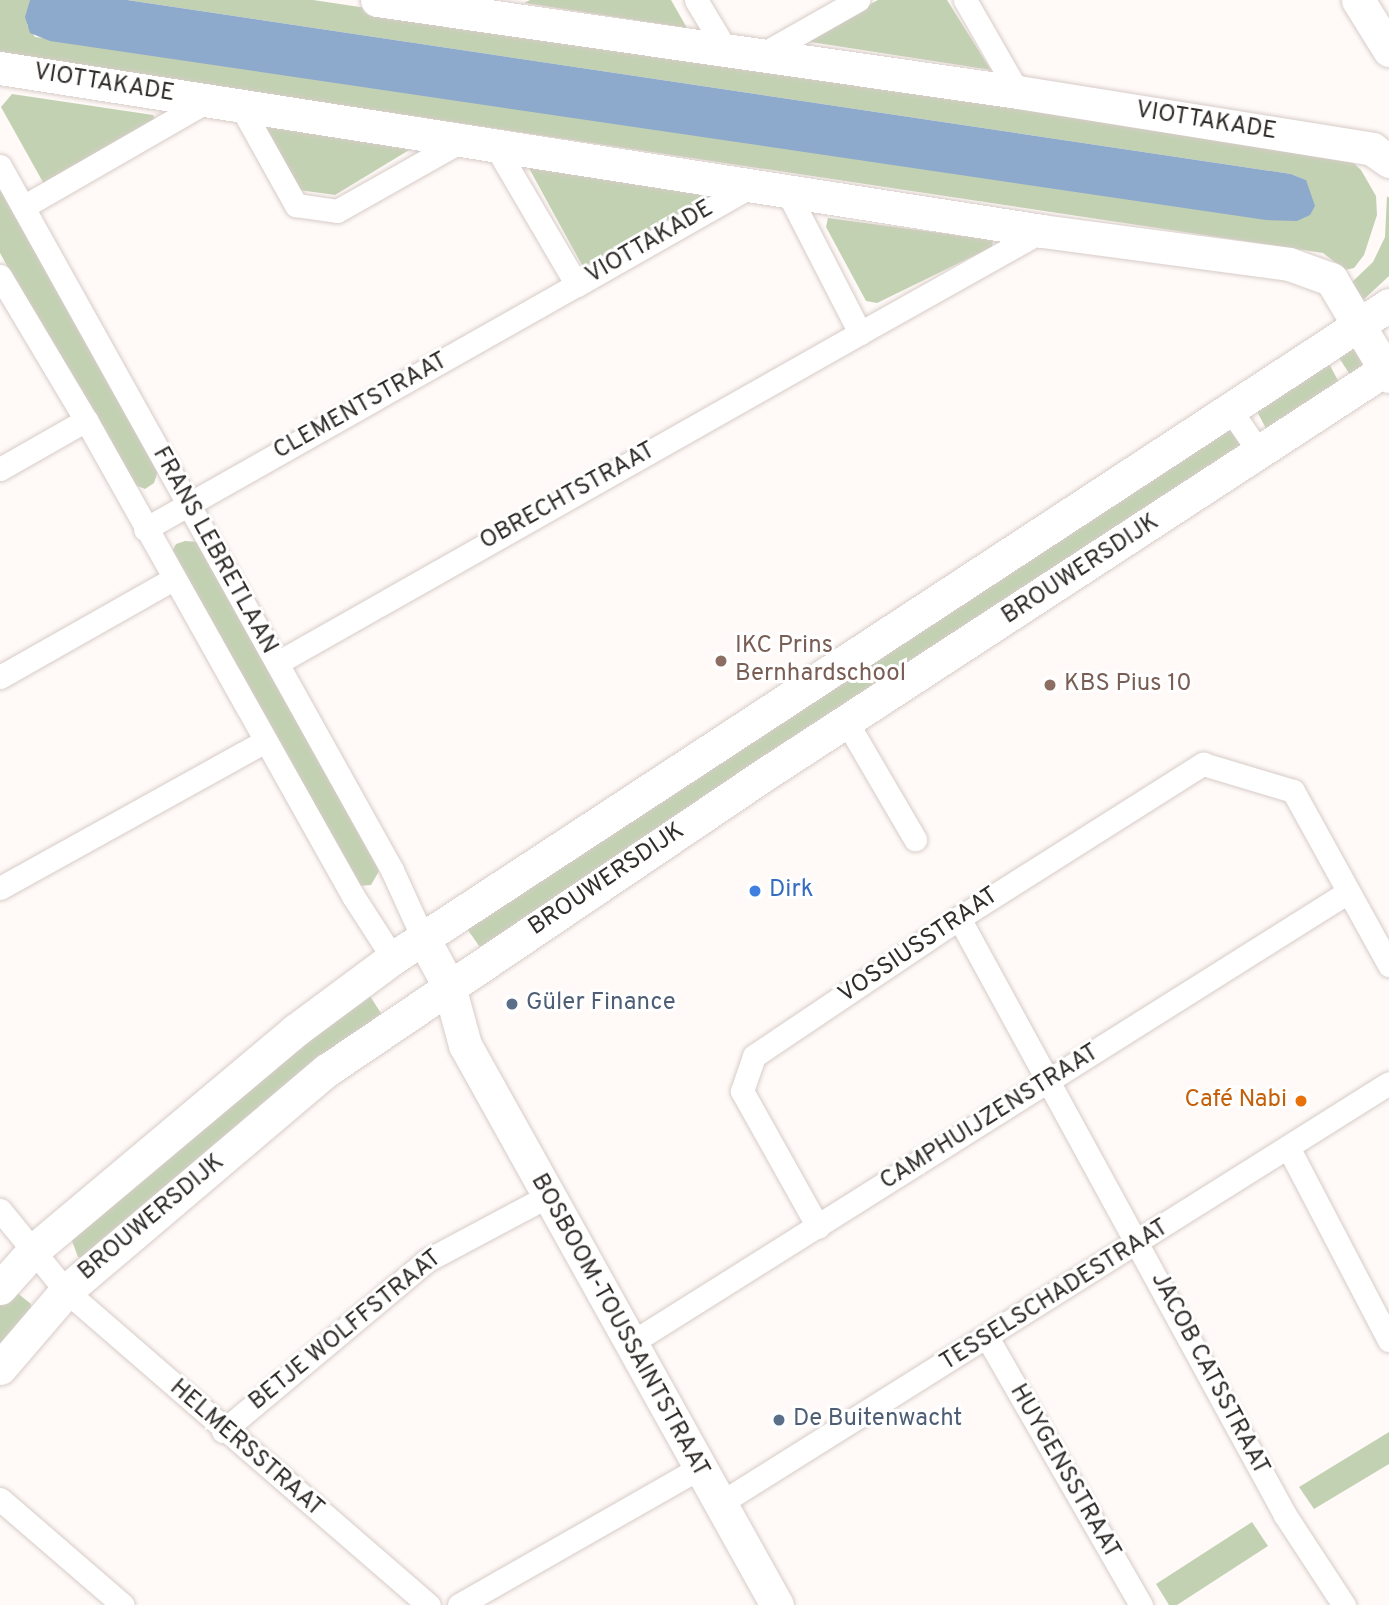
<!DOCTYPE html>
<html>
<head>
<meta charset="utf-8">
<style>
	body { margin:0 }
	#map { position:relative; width:1389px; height:1605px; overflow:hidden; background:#fffaf8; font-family:Overpass,sans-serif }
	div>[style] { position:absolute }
	.green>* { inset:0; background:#c3d1b3; transform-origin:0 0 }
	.water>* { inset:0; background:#8da9cc }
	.roads { filter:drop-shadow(0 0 2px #d7ccc8) drop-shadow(0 0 2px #d7ccc8) }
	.street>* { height:23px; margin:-11.5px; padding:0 11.5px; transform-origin:11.5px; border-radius:11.5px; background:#fff }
	.secondary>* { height:33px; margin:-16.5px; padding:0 16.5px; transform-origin:16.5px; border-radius:16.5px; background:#fff }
	.dots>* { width:19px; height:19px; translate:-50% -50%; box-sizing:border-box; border:4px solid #fff; border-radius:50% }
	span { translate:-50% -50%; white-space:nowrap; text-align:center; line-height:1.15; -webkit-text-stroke:6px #fff; paint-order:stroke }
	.street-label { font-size:24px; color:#312d2b }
	.education-label { font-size:24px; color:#785e54 }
	.left { translate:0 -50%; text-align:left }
	.shop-label { font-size:24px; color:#366cbe }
	.service-label { font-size:24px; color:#4e5e75 }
	.food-label { font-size:24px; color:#c56008 }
	.right { translate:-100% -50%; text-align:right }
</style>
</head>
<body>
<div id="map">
	<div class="green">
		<div style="clip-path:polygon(0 0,30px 0,27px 25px,35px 37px,1306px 180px,1291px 174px,127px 0,313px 0,1344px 154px,1361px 170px,1376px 196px,1377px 215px,1364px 255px,1354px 268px,1345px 270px,1323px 253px,0 54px)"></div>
		<div style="clip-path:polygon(530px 0,671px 0,687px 28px,524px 3px)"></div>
		<div style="clip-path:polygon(878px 0,947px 0,991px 70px,804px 41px)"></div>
		<div style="clip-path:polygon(12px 94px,153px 115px,156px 121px,44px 184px,1px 107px)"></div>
		<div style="clip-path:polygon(262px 120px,419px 144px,335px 195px,299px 190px)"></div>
		<div style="clip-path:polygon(524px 159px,719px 191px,583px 267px)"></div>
		<div style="clip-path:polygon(0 189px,158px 471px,154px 483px,145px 489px,125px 481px,0 253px)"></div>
		<div style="clip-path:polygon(1387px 196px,1389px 198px,1389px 276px,1361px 302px,1349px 285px,1373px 262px,1385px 237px)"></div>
		<div style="clip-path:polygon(828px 218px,993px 240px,992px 247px,877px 303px,866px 301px,826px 227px)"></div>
		<div style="clip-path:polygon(1353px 343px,1371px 355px,1354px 381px,1336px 353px)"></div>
		<div style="left:1326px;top:358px;width:34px;height:86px;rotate:62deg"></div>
		<div style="clip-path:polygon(1234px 426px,1244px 452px,484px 953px,463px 923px)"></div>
		<div style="clip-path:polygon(185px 541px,198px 542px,375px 861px,379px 871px,371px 885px,358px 886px,169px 557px,176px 544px)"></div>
		<div style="clip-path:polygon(365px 988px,384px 1018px,87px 1259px,78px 1257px,69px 1233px)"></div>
		<div style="clip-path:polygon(0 1289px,15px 1291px,31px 1304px,31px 1310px,0 1347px)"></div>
		<div style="clip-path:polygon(1389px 1432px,1389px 1464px,1314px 1509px,1299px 1487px)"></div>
		<div style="clip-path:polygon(1252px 1522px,1268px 1546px,1177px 1605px,1169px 1605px,1156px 1584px)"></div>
	</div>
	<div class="water">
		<div style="clip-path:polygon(30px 0,127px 0,1291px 174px,1306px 180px,1315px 206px,1310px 215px,1297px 221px,1266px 220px,50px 41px,30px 33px,25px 17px)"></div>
	</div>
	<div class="roads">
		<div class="street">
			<div style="left:696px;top:0;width:58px;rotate:59deg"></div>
			<div style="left:965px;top:0;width:106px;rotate:60.1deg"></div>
			<div style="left:761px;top:55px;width:112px;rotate:-29.6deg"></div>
			<div style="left:240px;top:105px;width:115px;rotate:60.8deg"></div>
			<div style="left:296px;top:205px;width:41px;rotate:8.3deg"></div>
			<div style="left:337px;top:211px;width:145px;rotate:-29.4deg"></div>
			<div style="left:496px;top:147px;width:160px;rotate:59.6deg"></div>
			<div style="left:577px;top:285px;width:202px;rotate:-29.6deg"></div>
			<div style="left:0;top:166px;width:806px;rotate:60.89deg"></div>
			<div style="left:392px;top:870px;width:75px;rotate:65.5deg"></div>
			<div style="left:787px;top:191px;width:160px;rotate:62.8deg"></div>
			<div style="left:860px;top:333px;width:209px;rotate:-29.3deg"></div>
			<div style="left:23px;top:207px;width:212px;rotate:-29.9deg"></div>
			<div style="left:0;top:276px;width:168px;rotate:59.2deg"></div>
			<div style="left:86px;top:420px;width:546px;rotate:60.71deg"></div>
			<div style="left:353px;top:896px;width:74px;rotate:57.2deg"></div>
			<div style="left:1231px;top:411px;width:51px;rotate:55.4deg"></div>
			<div style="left:0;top:469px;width:99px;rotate:-29.7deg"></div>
			<div style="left:145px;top:529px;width:496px;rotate:-29.5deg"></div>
			<div style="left:277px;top:663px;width:670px;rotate:-29.51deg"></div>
			<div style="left:0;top:677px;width:199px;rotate:-29.5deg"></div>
			<div style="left:846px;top:721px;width:137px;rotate:59.7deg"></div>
			<div style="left:0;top:888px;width:303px;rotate:-29deg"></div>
			<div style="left:959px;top:918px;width:680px;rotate:61.36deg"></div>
			<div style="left:1285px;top:1515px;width:108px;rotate:56.8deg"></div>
			<div style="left:1288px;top:1147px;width:218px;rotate:62.4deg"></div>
			<div style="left:0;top:1210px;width:104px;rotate:50.8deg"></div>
			<div style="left:66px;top:1291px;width:480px;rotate:40.9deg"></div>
			<div style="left:818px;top:1227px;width:156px;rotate:-119.2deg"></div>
			<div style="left:742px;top:1091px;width:37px;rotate:-71deg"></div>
			<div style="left:754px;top:1056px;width:247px;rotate:-33.9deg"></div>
			<div style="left:959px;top:918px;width:289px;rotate:-32.3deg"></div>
			<div style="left:1203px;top:764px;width:94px;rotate:16.7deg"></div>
			<div style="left:1293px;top:791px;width:199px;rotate:61.1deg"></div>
			<div style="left:988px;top:1339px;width:307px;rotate:60.1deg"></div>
			<div style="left:631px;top:1343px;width:847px;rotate:-32.17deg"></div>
			<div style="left:223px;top:1431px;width:265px;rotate:-39.9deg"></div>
			<div style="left:426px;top:1261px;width:136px;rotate:-28.1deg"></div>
			<div style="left:0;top:1499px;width:162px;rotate:40.8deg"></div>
			<div style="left:719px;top:1504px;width:791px;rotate:-32.14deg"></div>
			<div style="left:459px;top:1605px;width:276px;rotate:-29.7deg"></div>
		</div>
		<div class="secondary">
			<div style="left:377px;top:0;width:648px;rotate:8.17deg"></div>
			<div style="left:1018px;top:92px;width:359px;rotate:9.1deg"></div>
			<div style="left:1372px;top:149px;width:21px;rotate:35deg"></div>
			<div style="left:1358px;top:0;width:59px;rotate:58.2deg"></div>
			<div style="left:0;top:68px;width:1055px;rotate:8.89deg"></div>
			<div style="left:1042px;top:231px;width:249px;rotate:7.6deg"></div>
			<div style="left:1289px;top:264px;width:45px;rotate:19.7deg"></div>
			<div style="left:1331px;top:279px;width:113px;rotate:59.1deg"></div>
			<div style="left:423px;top:938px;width:55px;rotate:61.6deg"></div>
			<div style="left:449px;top:986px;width:61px;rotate:74.8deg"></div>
			<div style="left:465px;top:1045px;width:641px;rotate:60.88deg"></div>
			<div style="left:0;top:1288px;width:52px;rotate:-48.1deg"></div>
			<div style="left:35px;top:1249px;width:341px;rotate:-40deg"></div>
			<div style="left:296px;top:1030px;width:121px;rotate:-36.6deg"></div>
			<div style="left:393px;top:958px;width:1191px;rotate:-33.25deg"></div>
			<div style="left:0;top:1368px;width:101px;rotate:-49.4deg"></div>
			<div style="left:66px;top:1291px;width:342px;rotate:-40.3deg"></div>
			<div style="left:327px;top:1070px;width:525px;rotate:-34.05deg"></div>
			<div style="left:762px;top:776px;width:749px;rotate:-33.12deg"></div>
		</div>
	</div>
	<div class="dots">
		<div style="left:721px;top:661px;background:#8d6e63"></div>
		<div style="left:1050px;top:685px;background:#8d6e63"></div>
		<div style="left:755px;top:891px;background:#3f7fe0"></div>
		<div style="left:512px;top:1004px;background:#5c6f8a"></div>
		<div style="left:1301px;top:1101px;background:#e8710a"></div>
		<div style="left:779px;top:1420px;background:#5c6f8a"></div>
	</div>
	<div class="street-label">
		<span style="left:104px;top:84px;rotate:9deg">VIOTTAKADE</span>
		<span style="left:1206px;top:122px;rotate:9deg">VIOTTAKADE</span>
		<span style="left:650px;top:243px;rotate:-30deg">VIOTTAKADE</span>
		<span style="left:361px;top:407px;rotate:-29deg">CLEMENTSTRAAT</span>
		<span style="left:568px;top:497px;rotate:-29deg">OBRECHTSTRAAT</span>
		<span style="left:214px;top:551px;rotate:61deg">FRANS LEBRETLAAN</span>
		<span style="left:1081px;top:570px;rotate:-33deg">BROUWERSDIJK</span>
		<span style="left:607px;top:880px;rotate:-34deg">BROUWERSDIJK</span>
		<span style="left:919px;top:946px;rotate:-34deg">VOSSIUSSTRAAT</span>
		<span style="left:990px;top:1118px;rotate:-32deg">CAMPHUIJZENSTRAAT</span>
		<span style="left:152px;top:1218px;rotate:-40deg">BROUWERSDIJK</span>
		<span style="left:1055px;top:1296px;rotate:-32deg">TESSELSCHADESTRAAT</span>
		<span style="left:619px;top:1326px;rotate:61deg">BOSBOOM-TOUSSAINTSTRAAT</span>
		<span style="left:346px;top:1331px;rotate:-39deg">BETJE WOLFFSTRAAT</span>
		<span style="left:1209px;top:1374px;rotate:62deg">JACOB CATSSTRAAT</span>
		<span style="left:246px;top:1449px;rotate:41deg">HELMERSSTRAAT</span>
		<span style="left:1064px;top:1472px;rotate:60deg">HUYGENSSTRAAT</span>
	</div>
	<div class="education-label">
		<span class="left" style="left:735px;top:661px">IKC Prins<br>Bernhardschool</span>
		<span class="left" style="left:1064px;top:685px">KBS Pius 10</span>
	</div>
	<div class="shop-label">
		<span class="left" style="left:769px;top:891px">Dirk</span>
	</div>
	<div class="service-label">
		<span class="left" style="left:526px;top:1004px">Güler Finance</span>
		<span class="left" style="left:793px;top:1420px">De Buitenwacht</span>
	</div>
	<div class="food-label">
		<span class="right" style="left:1287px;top:1101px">Café Nabi</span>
	</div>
</div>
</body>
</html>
